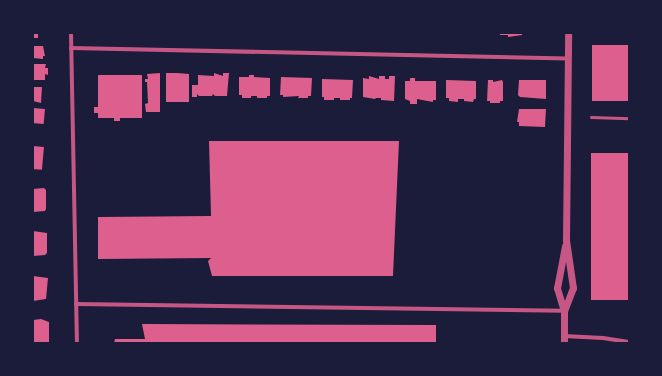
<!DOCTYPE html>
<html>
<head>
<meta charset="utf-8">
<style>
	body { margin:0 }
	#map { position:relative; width:662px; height:376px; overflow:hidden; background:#1b1b3a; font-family:Mulish,sans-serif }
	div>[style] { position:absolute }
	.building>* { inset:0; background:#dd5f8e; transform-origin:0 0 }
	.service>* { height:3px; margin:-1.5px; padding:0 1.5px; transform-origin:1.5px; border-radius:1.5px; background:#c65784 }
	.minor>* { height:4px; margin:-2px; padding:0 2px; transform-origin:2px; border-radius:2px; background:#c65784 }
	.tertiary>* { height:7px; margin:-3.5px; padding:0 3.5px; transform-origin:3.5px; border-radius:3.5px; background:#c65784 }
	span { translate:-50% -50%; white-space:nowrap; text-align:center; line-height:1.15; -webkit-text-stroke:3.5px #1b1b3a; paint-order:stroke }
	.frame { position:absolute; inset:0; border:34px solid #1b1b3a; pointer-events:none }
</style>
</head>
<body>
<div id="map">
	<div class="building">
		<div style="left:33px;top:33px;width:5px;height:5px"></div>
		<div style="clip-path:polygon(500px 33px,522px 33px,522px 35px,508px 37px,508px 35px,500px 35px)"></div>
		<div style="left:592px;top:45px;width:37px;height:56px"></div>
		<div style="clip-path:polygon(33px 46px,43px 46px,45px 56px,43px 56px,43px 59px,33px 58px)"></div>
		<div style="clip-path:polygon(33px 64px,46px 64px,45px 68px,48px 68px,48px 75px,45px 74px,45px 80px,33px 80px)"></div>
		<div style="clip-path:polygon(160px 73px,160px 112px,146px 112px,145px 104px,148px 103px,147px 82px,145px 82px,145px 79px,148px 79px,147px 74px)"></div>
		<div style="clip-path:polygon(166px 73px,177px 73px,177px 75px,177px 73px,189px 74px,189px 102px,166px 102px)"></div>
		<div style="clip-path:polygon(214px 73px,223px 76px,223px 73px,229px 73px,227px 96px,215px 96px,213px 94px,212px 96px,199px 96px,197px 94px,197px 97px,192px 97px,192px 85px,198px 85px,198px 75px,214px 76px)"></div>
		<div style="clip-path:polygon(98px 75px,142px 75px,142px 118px,120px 118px,120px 121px,114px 121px,114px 118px,98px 118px,98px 113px,94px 113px,94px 107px,98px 107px)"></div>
		<div style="clip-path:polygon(249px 75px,254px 75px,254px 77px,270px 78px,270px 96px,267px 96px,267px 98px,257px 98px,257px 96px,251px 96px,251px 98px,242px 98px,242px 95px,239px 95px,239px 77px,249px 77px)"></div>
		<div style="clip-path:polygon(369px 76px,379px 79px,379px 76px,385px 76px,385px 79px,389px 79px,389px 76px,395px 76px,394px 101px,381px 100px,381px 98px,376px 98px,375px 99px,363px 97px,363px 78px,369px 79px)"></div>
		<div style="clip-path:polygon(281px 77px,312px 78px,311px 96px,308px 96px,308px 98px,298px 98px,299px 96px,283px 97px,283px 95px,280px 95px)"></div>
		<div style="clip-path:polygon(410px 78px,415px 78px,415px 81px,436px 81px,436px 100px,433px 100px,433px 102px,417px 99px,417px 104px,410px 104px,410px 101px,405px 99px,405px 81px,410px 81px)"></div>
		<div style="clip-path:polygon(322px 79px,353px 80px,352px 98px,350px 98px,350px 100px,340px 100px,340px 98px,334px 98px,334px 100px,324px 100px,324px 97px,322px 97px)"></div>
		<div style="clip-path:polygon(446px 80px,476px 81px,476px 99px,474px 99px,473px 102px,464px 101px,464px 99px,458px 99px,458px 102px,449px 101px,449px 98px,446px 98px)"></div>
		<div style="clip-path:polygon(488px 80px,493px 80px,493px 82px,502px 80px,503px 82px,503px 101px,500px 101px,500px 103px,490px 103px,490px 101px,487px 101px)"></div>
		<div style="clip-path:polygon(519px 80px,546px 80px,546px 99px,520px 97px,518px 95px)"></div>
		<div style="clip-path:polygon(33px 87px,42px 87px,41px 103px,33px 101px)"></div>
		<div style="left:33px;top:108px;width:12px;height:15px;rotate:5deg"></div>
		<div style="clip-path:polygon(519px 109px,546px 109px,545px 127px,519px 126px,519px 122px,517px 122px)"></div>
		<div style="clip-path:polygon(209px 141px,399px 141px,393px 276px,212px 276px,208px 261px,211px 258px,98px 259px,98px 217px,211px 216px)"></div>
		<div style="left:33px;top:146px;width:11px;height:23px;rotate:5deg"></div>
		<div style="left:591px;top:153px;width:38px;height:147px"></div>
		<div style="clip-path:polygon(44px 188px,46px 190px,46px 209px,45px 211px,33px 212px,33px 189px)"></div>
		<div style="clip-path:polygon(33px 231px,47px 233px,47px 253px,45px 255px,33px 256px)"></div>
		<div style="clip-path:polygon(33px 276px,48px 278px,46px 299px,33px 301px)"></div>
		<div style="clip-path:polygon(41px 319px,49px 322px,49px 342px,33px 343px,33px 320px)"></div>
		<div style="clip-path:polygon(142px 324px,436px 325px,436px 343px,114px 343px,115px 339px,145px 339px)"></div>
	</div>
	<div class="service">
		<div style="left:591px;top:117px;width:38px;rotate:2deg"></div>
	</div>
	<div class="minor">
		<div style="left:71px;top:33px;width:310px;rotate:88.9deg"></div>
		<div style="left:71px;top:48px;width:497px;rotate:1.2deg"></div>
		<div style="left:76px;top:304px;width:488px;rotate:0.8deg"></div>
		<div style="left:564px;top:336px;width:39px;rotate:3deg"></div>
		<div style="left:603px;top:338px;width:26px;rotate:9deg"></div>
	</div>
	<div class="tertiary">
		<div style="left:564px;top:311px;width:25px;rotate:-69deg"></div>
		<div style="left:573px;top:288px;width:49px;rotate:-98.3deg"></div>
		<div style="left:566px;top:240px;width:207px;rotate:-89.4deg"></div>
		<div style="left:564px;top:343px;width:32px;rotate:-90deg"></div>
		<div style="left:564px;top:311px;width:24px;rotate:-107deg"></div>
		<div style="left:557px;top:288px;width:43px;rotate:-79.2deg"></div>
	</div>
	<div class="frame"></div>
</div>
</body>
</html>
